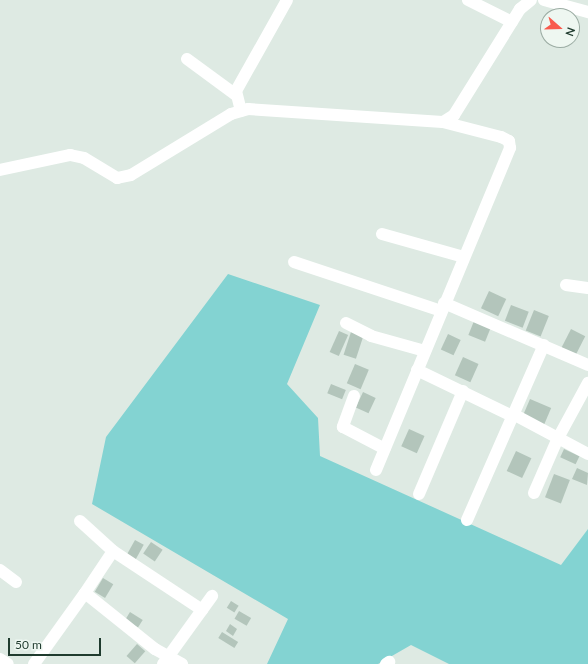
<!DOCTYPE html>
<html>
<head>
<meta charset="utf-8">
<style>
	body { margin:0 }
	#map { position:relative; width:588px; height:664px; overflow:hidden; background:#deeae3; font-family:Lato,sans-serif }
	div>[style] { position:absolute }
	.water>* { inset:0; background:#83d3d2 }
	.building>* { inset:0; background:#b3c5bb; transform-origin:0 0 }
	.minor>* { height:12px; margin:-6px; padding:0 6px; transform-origin:6px; border-radius:6px; background:#fff }
	span { translate:-50% -50%; white-space:nowrap; text-align:center; line-height:1.15; -webkit-text-stroke:3.5px #eef7f1; paint-order:stroke }
	.north { position:absolute; left:540px; top:8px; width:40px; height:40px; box-sizing:border-box; background:#eef7f1; border:1px solid #9baca3; border-radius:50%; rotate:110deg; font-size:11px; font-weight:700; line-height:16px; text-align:center; color:#1f3b2e }
	.north::after { content:''; display:block; margin:auto; width:14px; height:18px; background:#f85b4e; clip-path:polygon(50% 0,100% 100%,50% 72%,0 100%) }
	.scale { position:absolute; left:8px; top:638px; width:93px; height:18px; box-sizing:border-box; border:2px solid #1f3b2e; border-top:0; padding-left:5px; font-size:12px; line-height:14px; white-space:nowrap; color:#1f3b2e; -webkit-text-stroke:3px #eef7f1; paint-order:stroke }
</style>
</head>
<body>
<div id="map">
	<div class="water">
		<div style="clip-path:polygon(228px 274px,320px 305px,287px 384px,318px 418px,320px 456px,561px 565px,588px 529px,588px 664px,449px 664px,411px 645px,378px 664px,267px 664px,288px 619px,92px 504px,106px 437px)"></div>
	</div>
	<div class="building">
		<div style="left:489px;top:291px;width:19px;height:19px;rotate:25deg"></div>
		<div style="left:511px;top:305px;width:19px;height:17px;rotate:21deg"></div>
		<div style="left:534px;top:310px;width:16px;height:22px;rotate:22deg"></div>
		<div style="left:474px;top:321px;width:18px;height:15px;rotate:22deg"></div>
		<div style="left:571px;top:329px;width:16px;height:23px;rotate:27deg"></div>
		<div style="left:339px;top:331px;width:10px;height:23px;rotate:24deg"></div>
		<div style="left:351px;top:332px;width:13px;height:24px;rotate:18deg"></div>
		<div style="left:448px;top:334px;width:14px;height:17px;rotate:25deg"></div>
		<div style="left:463px;top:357px;width:17px;height:20px;rotate:24deg"></div>
		<div style="left:355px;top:364px;width:15px;height:21px;rotate:23deg"></div>
		<div style="left:331px;top:384px;width:16px;height:10px;rotate:22deg"></div>
		<div style="left:363px;top:392px;width:14px;height:17px;rotate:25deg"></div>
		<div style="left:530px;top:399px;width:23px;height:18px;rotate:23deg"></div>
		<div style="left:409px;top:429px;width:17px;height:19px;rotate:24deg"></div>
		<div style="left:564px;top:449px;width:17px;height:9px;rotate:25deg"></div>
		<div style="left:516px;top:451px;width:17px;height:22px;rotate:25deg"></div>
		<div style="clip-path:polygon(577px 468px,588px 473px,587px 485px,572px 479px)"></div>
		<div style="left:554px;top:474px;width:17px;height:25px;rotate:21deg"></div>
		<div style="left:135px;top:540px;width:10px;height:17px;rotate:29deg"></div>
		<div style="left:151px;top:542px;width:14px;height:14px;rotate:34deg"></div>
		<div style="left:103px;top:578px;width:12px;height:16px;rotate:31deg"></div>
		<div style="left:231px;top:601px;width:9px;height:8px;rotate:32deg"></div>
		<div style="left:239px;top:611px;width:14px;height:9px;rotate:30deg"></div>
		<div style="left:130px;top:612px;width:15px;height:9px;rotate:32deg"></div>
		<div style="clip-path:polygon(230px 624px,237px 629px,233px 636px,226px 631px)"></div>
		<div style="left:222px;top:632px;width:19px;height:7px;rotate:32deg"></div>
		<div style="left:137px;top:644px;width:11px;height:16px;rotate:41deg"></div>
	</div>
	<div class="minor">
		<div style="left:468px;top:0;width:49px;rotate:26.6deg"></div>
		<div style="left:544px;top:0;width:46px;rotate:15.3deg"></div>
		<div style="left:187px;top:59px;width:61px;rotate:36.3deg"></div>
		<div style="left:241px;top:111px;width:21px;rotate:-104deg"></div>
		<div style="left:236px;top:91px;width:104px;rotate:-60.7deg"></div>
		<div style="left:0;top:170px;width:72px;rotate:-12.1deg"></div>
		<div style="left:70px;top:155px;width:14px;rotate:12deg"></div>
		<div style="left:84px;top:158px;width:39px;rotate:31deg"></div>
		<div style="left:117px;top:178px;width:14px;rotate:-12deg"></div>
		<div style="left:131px;top:175px;width:117px;rotate:-31.4deg"></div>
		<div style="left:231px;top:114px;width:18px;rotate:-16deg"></div>
		<div style="left:248px;top:109px;width:195px;rotate:3.8deg"></div>
		<div style="left:443px;top:122px;width:13px;rotate:-32deg"></div>
		<div style="left:454px;top:115px;width:125px;rotate:-58.1deg"></div>
		<div style="left:520px;top:9px;width:14px;rotate:-39deg"></div>
		<div style="left:382px;top:234px;width:85px;rotate:15.7deg"></div>
		<div style="left:294px;top:262px;width:155px;rotate:18.4deg"></div>
		<div style="left:566px;top:285px;width:22px;rotate:8deg"></div>
		<div style="left:444px;top:303px;width:157px;rotate:23.3deg"></div>
		<div style="left:346px;top:323px;width:28px;rotate:27deg"></div>
		<div style="left:371px;top:336px;width:56px;rotate:15.5deg"></div>
		<div style="left:417px;top:370px;width:106px;rotate:25.8deg"></div>
		<div style="left:354px;top:396px;width:33px;rotate:110deg"></div>
		<div style="left:343px;top:427px;width:47px;rotate:27.6deg"></div>
		<div style="left:513px;top:414px;width:85px;rotate:28.1deg"></div>
		<div style="left:376px;top:470px;width:349px;rotate:-67.4deg"></div>
		<div style="left:510px;top:148px;width:7px;rotate:-98deg"></div>
		<div style="left:509px;top:141px;width:9px;rotate:-153deg"></div>
		<div style="left:501px;top:137px;width:60px;rotate:-165.5deg"></div>
		<div style="left:534px;top:493px;width:58px;rotate:-66.5deg"></div>
		<div style="left:557px;top:440px;width:65px;rotate:-61.5deg"></div>
		<div style="left:419px;top:494px;width:112px;rotate:-66.9deg"></div>
		<div style="left:467px;top:520px;width:191px;rotate:-66.3deg"></div>
		<div style="left:80px;top:521px;width:45px;rotate:42.3deg"></div>
		<div style="left:113px;top:551px;width:50px;rotate:123.7deg"></div>
		<div style="left:113px;top:551px;width:107px;rotate:33.5deg"></div>
		<div style="left:0;top:570px;width:20px;rotate:37deg"></div>
		<div style="left:0;top:659px;width:9px;rotate:32deg"></div>
		<div style="left:34px;top:664px;width:87px;rotate:-54.3deg"></div>
		<div style="left:85px;top:593px;width:90px;rotate:38.7deg"></div>
		<div style="left:155px;top:649px;width:31px;rotate:29deg"></div>
		<div style="left:163px;top:664px;width:84px;rotate:-54.2deg"></div>
		<div style="left:386px;top:664px;width:4px;rotate:-34deg"></div>
	</div>
	<div class="north">N</div>
	<div class="scale">50 m</div>
</div>
</body>
</html>
